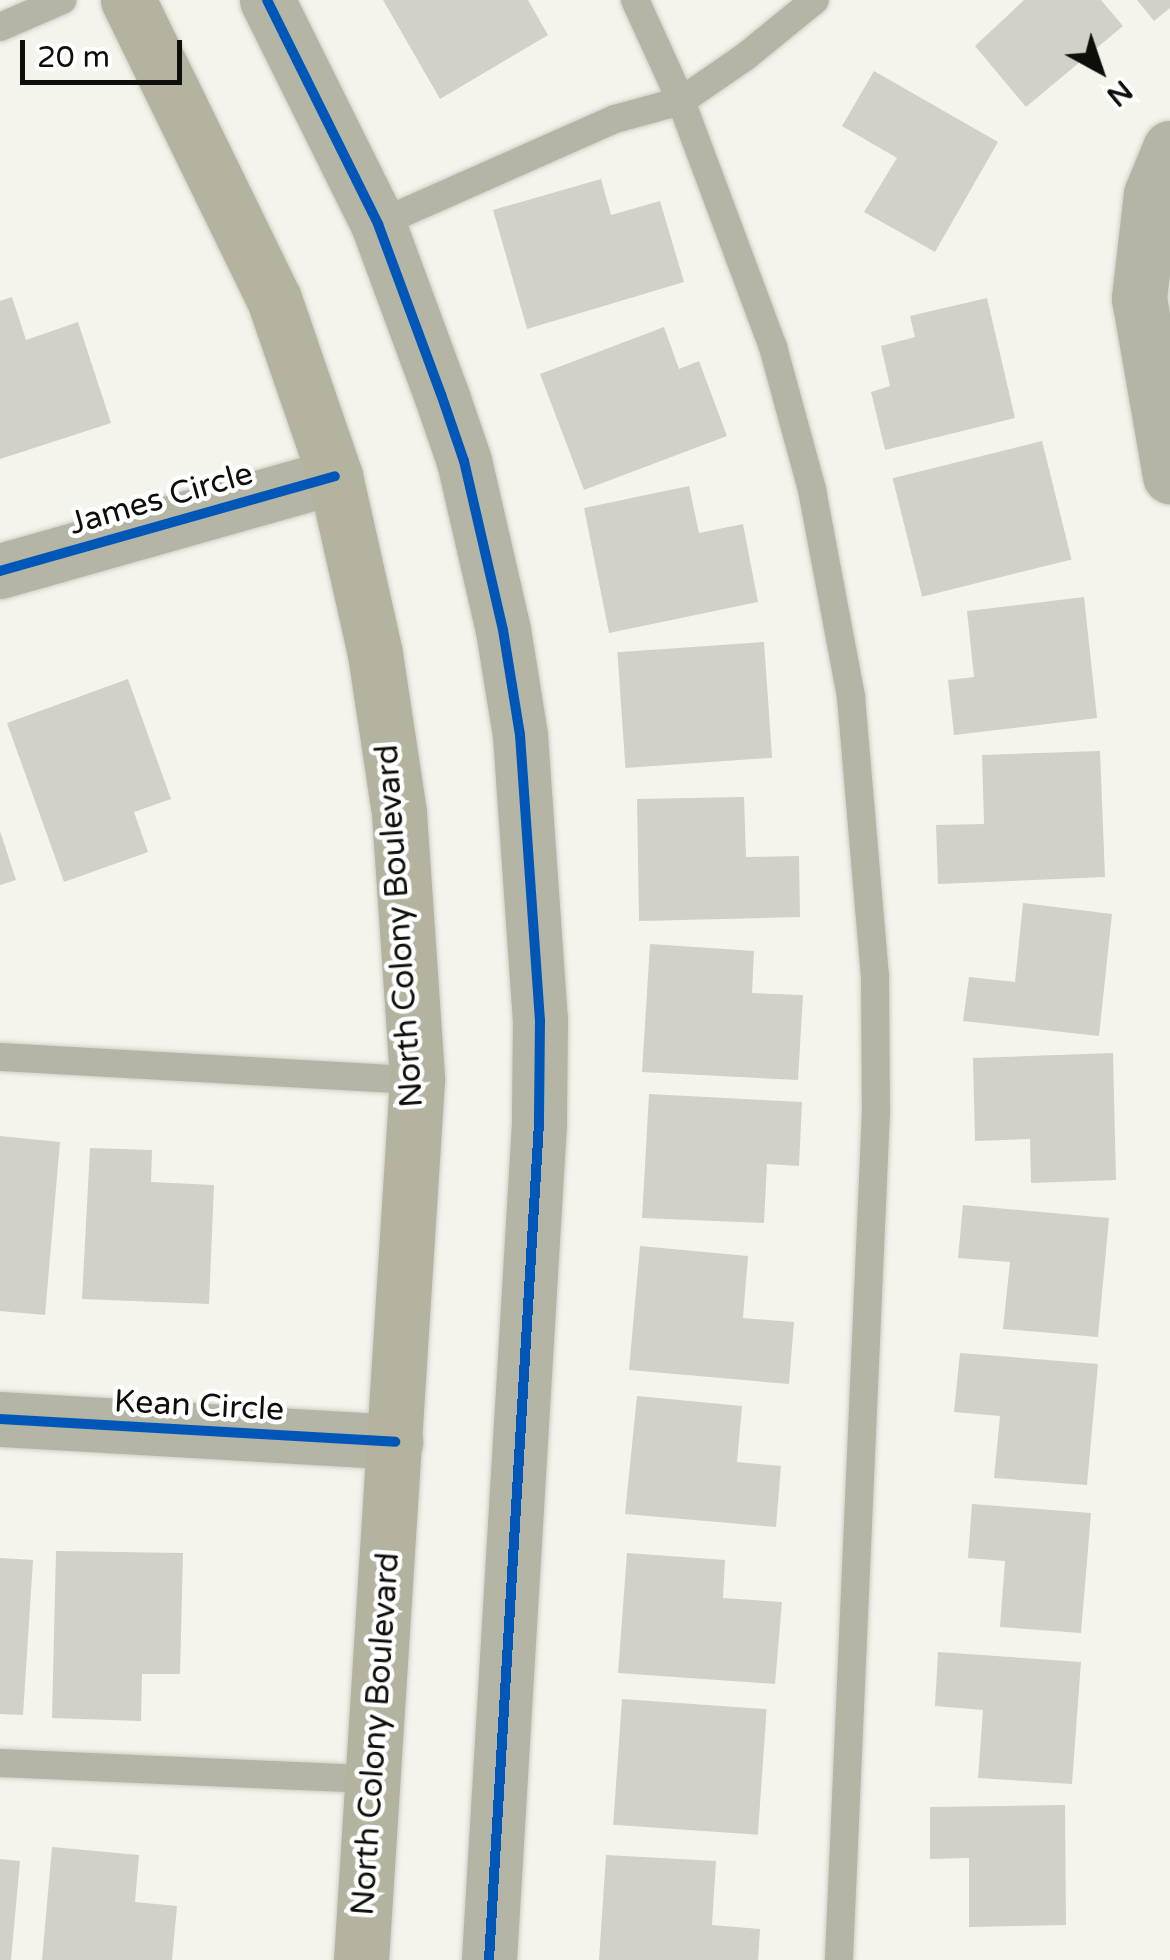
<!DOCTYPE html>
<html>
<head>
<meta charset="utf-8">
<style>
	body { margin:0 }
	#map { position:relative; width:1170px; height:1960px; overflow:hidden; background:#f4f4ec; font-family:"Varela Round",sans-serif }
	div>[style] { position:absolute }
	.building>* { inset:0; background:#d1d1ca; transform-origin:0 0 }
	.roads { filter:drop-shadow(0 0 2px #cecfc9) drop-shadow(0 0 2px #cecfc9) }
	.service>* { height:28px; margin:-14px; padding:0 14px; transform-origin:14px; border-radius:14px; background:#b4b5a4 }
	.minor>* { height:55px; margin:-27.5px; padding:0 27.5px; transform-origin:27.5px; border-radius:27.5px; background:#b4b5a4 }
	.secondary>* { height:55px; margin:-27.5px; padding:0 27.5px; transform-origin:27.5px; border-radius:27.5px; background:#b3b39f }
	.cycleway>* { height:10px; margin:-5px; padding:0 5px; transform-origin:5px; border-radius:5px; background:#0057b8 }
	span { translate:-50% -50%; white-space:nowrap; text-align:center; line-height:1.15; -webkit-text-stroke:9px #fff; paint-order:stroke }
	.street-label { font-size:32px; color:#0e0f0a }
	.north { position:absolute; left:1050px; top:20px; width:100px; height:100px; -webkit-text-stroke:8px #fff; paint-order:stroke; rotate:140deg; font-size:28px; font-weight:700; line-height:40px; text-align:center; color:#0e0f0a }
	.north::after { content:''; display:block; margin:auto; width:35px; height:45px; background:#0e0f0a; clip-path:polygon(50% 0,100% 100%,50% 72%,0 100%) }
	.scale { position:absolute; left:20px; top:40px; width:162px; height:45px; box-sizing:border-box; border:5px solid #0e0f0a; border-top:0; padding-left:12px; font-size:30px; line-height:35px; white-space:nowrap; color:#0e0f0a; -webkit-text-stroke:8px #fff; paint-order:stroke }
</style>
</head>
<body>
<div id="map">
	<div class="building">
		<div style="clip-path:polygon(383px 0,528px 0,548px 35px,440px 99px)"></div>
		<div style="clip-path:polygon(1024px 0,1101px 0,1123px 26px,1026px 107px,975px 46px)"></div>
		<div style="clip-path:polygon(1137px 0,1170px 0,1170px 8px,1154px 21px)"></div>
		<div style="clip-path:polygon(874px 71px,998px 142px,935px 252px,864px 212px,897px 158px,842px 126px)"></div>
		<div style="clip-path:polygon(601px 179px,611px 215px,660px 201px,684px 282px,527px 329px,493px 210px)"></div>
		<div style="clip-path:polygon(12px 297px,26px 340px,78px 322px,111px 423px,0 459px,0 301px)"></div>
		<div style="clip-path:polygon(987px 298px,1015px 418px,885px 450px,871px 392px,890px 386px,881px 346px,915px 337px,910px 316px)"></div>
		<div style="clip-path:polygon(664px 327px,679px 369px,699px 361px,727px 436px,584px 490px,540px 374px)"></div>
		<div style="left:1042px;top:441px;width:122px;height:154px;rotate:76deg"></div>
		<div style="clip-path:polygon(689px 486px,699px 533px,743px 524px,758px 602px,609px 633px,584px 508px)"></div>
		<div style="clip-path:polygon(1084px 597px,1097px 718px,954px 735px,948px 680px,974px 677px,967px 611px)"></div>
		<div style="left:764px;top:642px;width:116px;height:147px;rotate:86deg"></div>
		<div style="clip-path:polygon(128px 679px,171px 799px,134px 812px,148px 852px,64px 882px,7px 723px)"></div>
		<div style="clip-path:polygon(1100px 751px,1105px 877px,938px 884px,936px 825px,984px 824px,982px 755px)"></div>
		<div style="clip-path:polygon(744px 797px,746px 857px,799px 856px,800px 917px,639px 921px,637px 799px)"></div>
		<div style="clip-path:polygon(0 831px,16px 880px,0 885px)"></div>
		<div style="clip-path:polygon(1023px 903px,1112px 914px,1099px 1036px,963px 1021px,969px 977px,1015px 982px)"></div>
		<div style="clip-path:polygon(650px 944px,754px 951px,752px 993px,803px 995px,798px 1080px,642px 1072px)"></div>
		<div style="clip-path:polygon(1113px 1053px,1116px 1180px,1031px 1183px,1030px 1139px,975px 1141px,973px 1058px)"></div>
		<div style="clip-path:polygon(649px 1094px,802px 1102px,799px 1166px,767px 1164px,764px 1223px,642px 1218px)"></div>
		<div style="clip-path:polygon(0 1136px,60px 1142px,45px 1315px,0 1311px)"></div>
		<div style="clip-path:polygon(90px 1148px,152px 1150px,151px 1182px,214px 1185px,209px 1304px,82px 1299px)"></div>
		<div style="clip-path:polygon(963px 1205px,1109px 1218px,1098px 1337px,1003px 1329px,1010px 1262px,958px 1258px)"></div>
		<div style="clip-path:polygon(640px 1246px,748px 1256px,743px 1318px,794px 1322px,789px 1384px,629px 1370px)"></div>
		<div style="clip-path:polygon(960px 1353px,1098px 1364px,1087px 1485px,994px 1478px,1000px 1416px,954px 1412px)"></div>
		<div style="clip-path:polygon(637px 1396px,742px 1406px,737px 1462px,781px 1466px,776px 1527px,625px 1514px)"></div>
		<div style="clip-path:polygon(972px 1504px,1091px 1513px,1081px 1633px,1000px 1627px,1005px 1561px,968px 1558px)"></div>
		<div style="clip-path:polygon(56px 1551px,183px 1553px,180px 1674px,142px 1674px,141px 1721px,52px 1718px)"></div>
		<div style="clip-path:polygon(627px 1553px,725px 1560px,723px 1598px,782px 1602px,775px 1684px,618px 1673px)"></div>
		<div style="clip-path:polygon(0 1558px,33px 1560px,23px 1715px,0 1714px)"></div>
		<div style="clip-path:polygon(938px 1652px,1081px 1662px,1072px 1784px,978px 1778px,983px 1710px,935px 1706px)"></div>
		<div style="left:622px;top:1699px;width:145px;height:126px;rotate:4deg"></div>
		<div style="clip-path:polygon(1065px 1805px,1066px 1925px,969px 1927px,969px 1858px,930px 1859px,930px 1807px)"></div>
		<div style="clip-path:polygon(52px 1847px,139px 1855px,135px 1902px,177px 1906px,172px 1960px,42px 1960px)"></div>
		<div style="clip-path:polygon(606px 1855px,716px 1861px,712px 1925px,760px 1929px,758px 1960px,599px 1960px)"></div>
		<div style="clip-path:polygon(0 1859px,20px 1861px,11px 1960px,0 1960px)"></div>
	</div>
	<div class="roads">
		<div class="service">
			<div style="left:635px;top:0;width:111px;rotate:65.5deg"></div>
			<div style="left:681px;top:101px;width:263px;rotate:69.5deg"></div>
			<div style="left:773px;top:347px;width:148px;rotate:74.7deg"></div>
			<div style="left:812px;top:490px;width:211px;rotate:79.3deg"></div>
			<div style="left:851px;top:697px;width:280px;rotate:85.1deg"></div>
			<div style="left:875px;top:976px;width:135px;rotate:89.6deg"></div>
			<div style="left:876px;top:1111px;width:850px;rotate:92.5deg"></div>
			<div style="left:0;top:27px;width:68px;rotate:-23.5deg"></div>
			<div style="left:378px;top:224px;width:259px;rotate:-23.9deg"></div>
			<div style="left:615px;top:119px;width:68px;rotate:-15.3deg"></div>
			<div style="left:681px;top:101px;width:78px;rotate:-34.5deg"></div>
			<div style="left:745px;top:57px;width:90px;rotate:-39.2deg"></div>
			<div style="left:0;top:1057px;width:418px;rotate:3.2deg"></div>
			<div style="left:0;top:1763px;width:373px;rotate:2.5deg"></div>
		</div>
		<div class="minor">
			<div style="left:267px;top:0;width:250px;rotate:63.6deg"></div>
			<div style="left:378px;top:224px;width:181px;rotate:69.7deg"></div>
			<div style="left:441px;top:394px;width:71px;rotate:71.1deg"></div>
			<div style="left:464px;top:461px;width:173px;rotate:77deg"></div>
			<div style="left:503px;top:630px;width:106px;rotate:80.8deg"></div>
			<div style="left:520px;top:735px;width:286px;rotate:86deg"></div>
			<div style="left:540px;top:1020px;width:103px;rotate:90.6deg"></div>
			<div style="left:539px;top:1123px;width:838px;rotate:93.42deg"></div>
			<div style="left:1170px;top:148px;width:50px;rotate:112.4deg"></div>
			<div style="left:1151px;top:194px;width:105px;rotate:96.6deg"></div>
			<div style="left:1139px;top:298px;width:181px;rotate:80.1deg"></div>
			<div style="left:0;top:571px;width:348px;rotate:-15.8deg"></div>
			<div style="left:0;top:1419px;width:396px;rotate:3.3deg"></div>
		</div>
		<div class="secondary">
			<div style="left:128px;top:0;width:333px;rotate:64deg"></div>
			<div style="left:274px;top:299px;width:187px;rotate:71deg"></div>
			<div style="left:335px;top:476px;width:182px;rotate:77.3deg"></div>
			<div style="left:375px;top:654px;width:161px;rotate:81.4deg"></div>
			<div style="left:399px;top:813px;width:268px;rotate:86.1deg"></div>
			<div style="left:417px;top:1080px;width:882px;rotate:93.64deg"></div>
		</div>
	</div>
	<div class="cycleway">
		<div style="left:267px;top:0;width:250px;rotate:63.6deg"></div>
		<div style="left:378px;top:224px;width:181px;rotate:69.7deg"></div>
		<div style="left:441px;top:394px;width:71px;rotate:71.1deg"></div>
		<div style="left:464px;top:461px;width:173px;rotate:77deg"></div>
		<div style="left:503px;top:630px;width:106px;rotate:80.8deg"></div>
		<div style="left:520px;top:735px;width:286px;rotate:86deg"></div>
		<div style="left:540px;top:1020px;width:103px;rotate:90.6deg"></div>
		<div style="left:539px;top:1123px;width:838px;rotate:93.42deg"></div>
		<div style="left:0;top:571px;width:348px;rotate:-15.8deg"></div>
		<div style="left:0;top:1419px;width:396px;rotate:3.3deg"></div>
	</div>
	<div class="street-label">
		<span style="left:161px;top:499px;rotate:-16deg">James Circle</span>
		<span style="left:400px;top:926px;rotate:-94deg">North Colony Boulevard</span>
		<span style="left:199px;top:1406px;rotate:3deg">Kean Circle</span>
		<span style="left:376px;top:1734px;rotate:-86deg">North Colony Boulevard</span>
	</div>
	<div class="north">N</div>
	<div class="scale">20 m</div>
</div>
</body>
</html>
